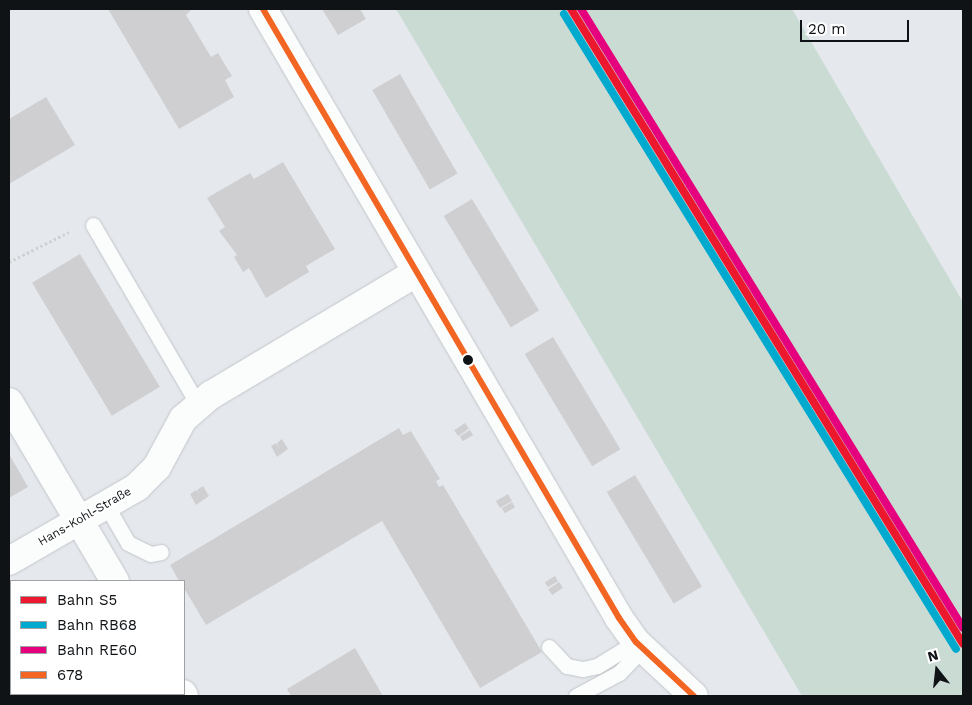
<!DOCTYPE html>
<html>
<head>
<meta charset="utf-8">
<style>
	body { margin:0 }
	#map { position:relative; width:972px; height:705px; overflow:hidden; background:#e5e9ee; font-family:"Work Sans",sans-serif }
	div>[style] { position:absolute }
	.green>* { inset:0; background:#cadbd4 }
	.building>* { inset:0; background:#cfcfd1; transform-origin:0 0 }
	.path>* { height:3px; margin-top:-1.5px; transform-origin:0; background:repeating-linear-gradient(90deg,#ced0d1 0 2.5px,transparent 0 5px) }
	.roads { filter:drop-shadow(0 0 1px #c3c6ca) drop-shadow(0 0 1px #c3c6ca) }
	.service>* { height:15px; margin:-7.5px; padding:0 7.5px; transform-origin:7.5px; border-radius:7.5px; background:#fbfcfc }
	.minor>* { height:28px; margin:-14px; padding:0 14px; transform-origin:14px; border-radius:14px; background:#fbfcfc }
	.bus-1>* { height:6px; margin:-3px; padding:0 3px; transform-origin:3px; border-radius:3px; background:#f26522 }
	.rail-1>* { height:8px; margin:-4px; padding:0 4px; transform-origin:4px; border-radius:4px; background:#ec192e }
	.rail-2>* { height:8px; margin:-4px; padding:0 4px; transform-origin:4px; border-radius:4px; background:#00a9ce }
	.rail-3>* { height:8px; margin:-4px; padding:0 4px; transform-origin:4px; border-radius:4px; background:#e5007d }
	.dots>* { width:14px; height:14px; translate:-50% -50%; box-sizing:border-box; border:2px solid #fff; border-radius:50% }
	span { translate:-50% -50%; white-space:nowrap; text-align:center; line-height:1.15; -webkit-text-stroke:4px #fff; paint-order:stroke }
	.street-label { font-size:12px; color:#101316 }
	.frame { position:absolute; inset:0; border:10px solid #101316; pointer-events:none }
	.legend { position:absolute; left:10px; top:580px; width:175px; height:115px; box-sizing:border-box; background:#fff; border:1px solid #9fa1a2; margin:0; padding:6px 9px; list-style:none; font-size:15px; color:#101316 }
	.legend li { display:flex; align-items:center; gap:10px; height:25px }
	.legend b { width:25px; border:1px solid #9fa1a2 }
	.north { position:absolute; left:912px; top:645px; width:50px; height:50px; -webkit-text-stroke:4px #fff; paint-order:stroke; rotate:344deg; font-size:14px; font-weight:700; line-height:20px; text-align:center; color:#101316 }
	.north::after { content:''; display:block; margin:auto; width:18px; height:22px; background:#101316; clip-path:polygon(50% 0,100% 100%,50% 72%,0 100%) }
	.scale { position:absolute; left:800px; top:20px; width:109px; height:22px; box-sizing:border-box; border:2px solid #101316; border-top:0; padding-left:6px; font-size:15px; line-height:18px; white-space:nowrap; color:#101316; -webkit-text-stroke:4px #fff; paint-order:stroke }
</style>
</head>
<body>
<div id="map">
	<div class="green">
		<div style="clip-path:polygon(396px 9px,792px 9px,963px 302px,963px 696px,802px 696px)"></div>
	</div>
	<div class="building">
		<div style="clip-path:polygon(108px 9px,192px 9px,186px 15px,211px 57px,218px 53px,232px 76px,225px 80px,234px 97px,179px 129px)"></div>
		<div style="clip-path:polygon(322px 9px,360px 9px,366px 19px,338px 35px)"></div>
		<div style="left:400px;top:74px;width:115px;height:32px;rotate:60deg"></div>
		<div style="clip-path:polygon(46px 97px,75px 145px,9px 184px,9px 119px)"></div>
		<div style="clip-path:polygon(283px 162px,335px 249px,306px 266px,309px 272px,266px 298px,249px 268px,243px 272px,234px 257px,237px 255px,219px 231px,225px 227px,207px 198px,250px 173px,254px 179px)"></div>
		<div style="left:472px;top:199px;width:130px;height:33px;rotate:59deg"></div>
		<div style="left:80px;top:254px;width:155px;height:56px;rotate:59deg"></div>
		<div style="left:553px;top:337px;width:131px;height:33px;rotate:59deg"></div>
		<div style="left:465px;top:423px;width:7px;height:13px;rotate:56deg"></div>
		<div style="clip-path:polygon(399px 428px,403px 435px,411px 431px,440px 479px,436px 481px,439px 487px,443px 485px,542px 652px,480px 688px,382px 521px,206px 625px,184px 588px,184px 581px,179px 581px,170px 565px)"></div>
		<div style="left:470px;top:430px;width:6px;height:12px;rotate:59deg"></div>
		<div style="clip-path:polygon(282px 439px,288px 449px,277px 457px,271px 446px,276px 443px,280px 449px,277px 443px)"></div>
		<div style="clip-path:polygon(9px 454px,28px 487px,9px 498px)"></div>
		<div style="left:635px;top:475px;width:130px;height:33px;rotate:59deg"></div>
		<div style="clip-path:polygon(203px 486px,209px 496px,196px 505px,190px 494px,196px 490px,200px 494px,197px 490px)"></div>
		<div style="left:508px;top:494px;width:8px;height:14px;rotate:60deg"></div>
		<div style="left:512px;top:502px;width:6px;height:12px;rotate:59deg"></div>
		<div style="left:555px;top:576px;width:6px;height:12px;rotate:59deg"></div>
		<div style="left:559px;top:582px;width:7px;height:13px;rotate:56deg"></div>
		<div style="left:11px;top:624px;width:38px;height:2px;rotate:90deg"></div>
		<div style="clip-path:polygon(355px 648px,383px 696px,291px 696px,287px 689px)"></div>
		<div style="left:97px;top:694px;width:44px;height:4px"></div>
	</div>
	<div class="path">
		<div style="left:9px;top:94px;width:1px;rotate:90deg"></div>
		<div style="left:9px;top:262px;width:67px;rotate:-26.6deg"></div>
	</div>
	<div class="roads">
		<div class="service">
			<div style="left:93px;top:225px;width:208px;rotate:59.7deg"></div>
			<div style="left:106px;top:505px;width:44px;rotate:59.9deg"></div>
			<div style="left:128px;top:543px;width:25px;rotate:26deg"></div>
			<div style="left:151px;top:554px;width:10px;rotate:-11deg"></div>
			<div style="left:549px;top:647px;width:26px;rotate:47deg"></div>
			<div style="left:567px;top:666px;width:16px;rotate:11deg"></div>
			<div style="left:583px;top:669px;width:14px;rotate:-12deg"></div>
			<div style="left:597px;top:666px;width:46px;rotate:-31.6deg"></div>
			<div style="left:576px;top:696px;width:49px;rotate:-28.1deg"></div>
			<div style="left:619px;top:673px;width:35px;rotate:-46deg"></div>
		</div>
		<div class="minor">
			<div style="left:263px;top:9px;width:705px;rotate:59.69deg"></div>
			<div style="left:619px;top:618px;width:29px;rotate:55deg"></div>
			<div style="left:636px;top:642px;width:79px;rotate:43deg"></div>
			<div style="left:9px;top:402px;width:208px;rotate:59.4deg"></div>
			<div style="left:9px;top:561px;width:148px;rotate:-30deg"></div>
			<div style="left:137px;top:487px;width:28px;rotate:-45deg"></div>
			<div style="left:157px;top:467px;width:55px;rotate:-61.6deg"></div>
			<div style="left:183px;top:419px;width:37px;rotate:-41deg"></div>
			<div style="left:211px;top:395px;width:239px;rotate:-30.8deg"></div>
			<div style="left:183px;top:694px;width:2px;rotate:63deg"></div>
		</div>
	</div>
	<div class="bus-1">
		<div style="left:263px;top:9px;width:705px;rotate:59.69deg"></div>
		<div style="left:619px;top:618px;width:29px;rotate:55deg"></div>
		<div style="left:636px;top:642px;width:79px;rotate:43deg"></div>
	</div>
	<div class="rail-1">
		<div style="left:571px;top:9px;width:746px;rotate:58.31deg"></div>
	</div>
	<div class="rail-2">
		<div style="left:564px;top:14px;width:746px;rotate:58.31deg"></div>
	</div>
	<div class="rail-3">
		<div style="left:581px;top:9px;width:727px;rotate:58.32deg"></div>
	</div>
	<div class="dots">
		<div style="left:468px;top:360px;background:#101316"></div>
	</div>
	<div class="street-label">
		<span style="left:85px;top:517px;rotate:-30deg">Hans-Kohl-Straße</span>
	</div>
	<div class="frame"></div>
	<ul class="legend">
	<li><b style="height:6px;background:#ec192e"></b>Bahn S5</li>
	<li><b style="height:6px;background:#00a9ce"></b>Bahn RB68</li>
	<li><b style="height:6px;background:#e5007d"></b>Bahn RE60</li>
	<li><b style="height:6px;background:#f26522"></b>678</li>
	</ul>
	<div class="north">N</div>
	<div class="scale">20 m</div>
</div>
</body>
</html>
